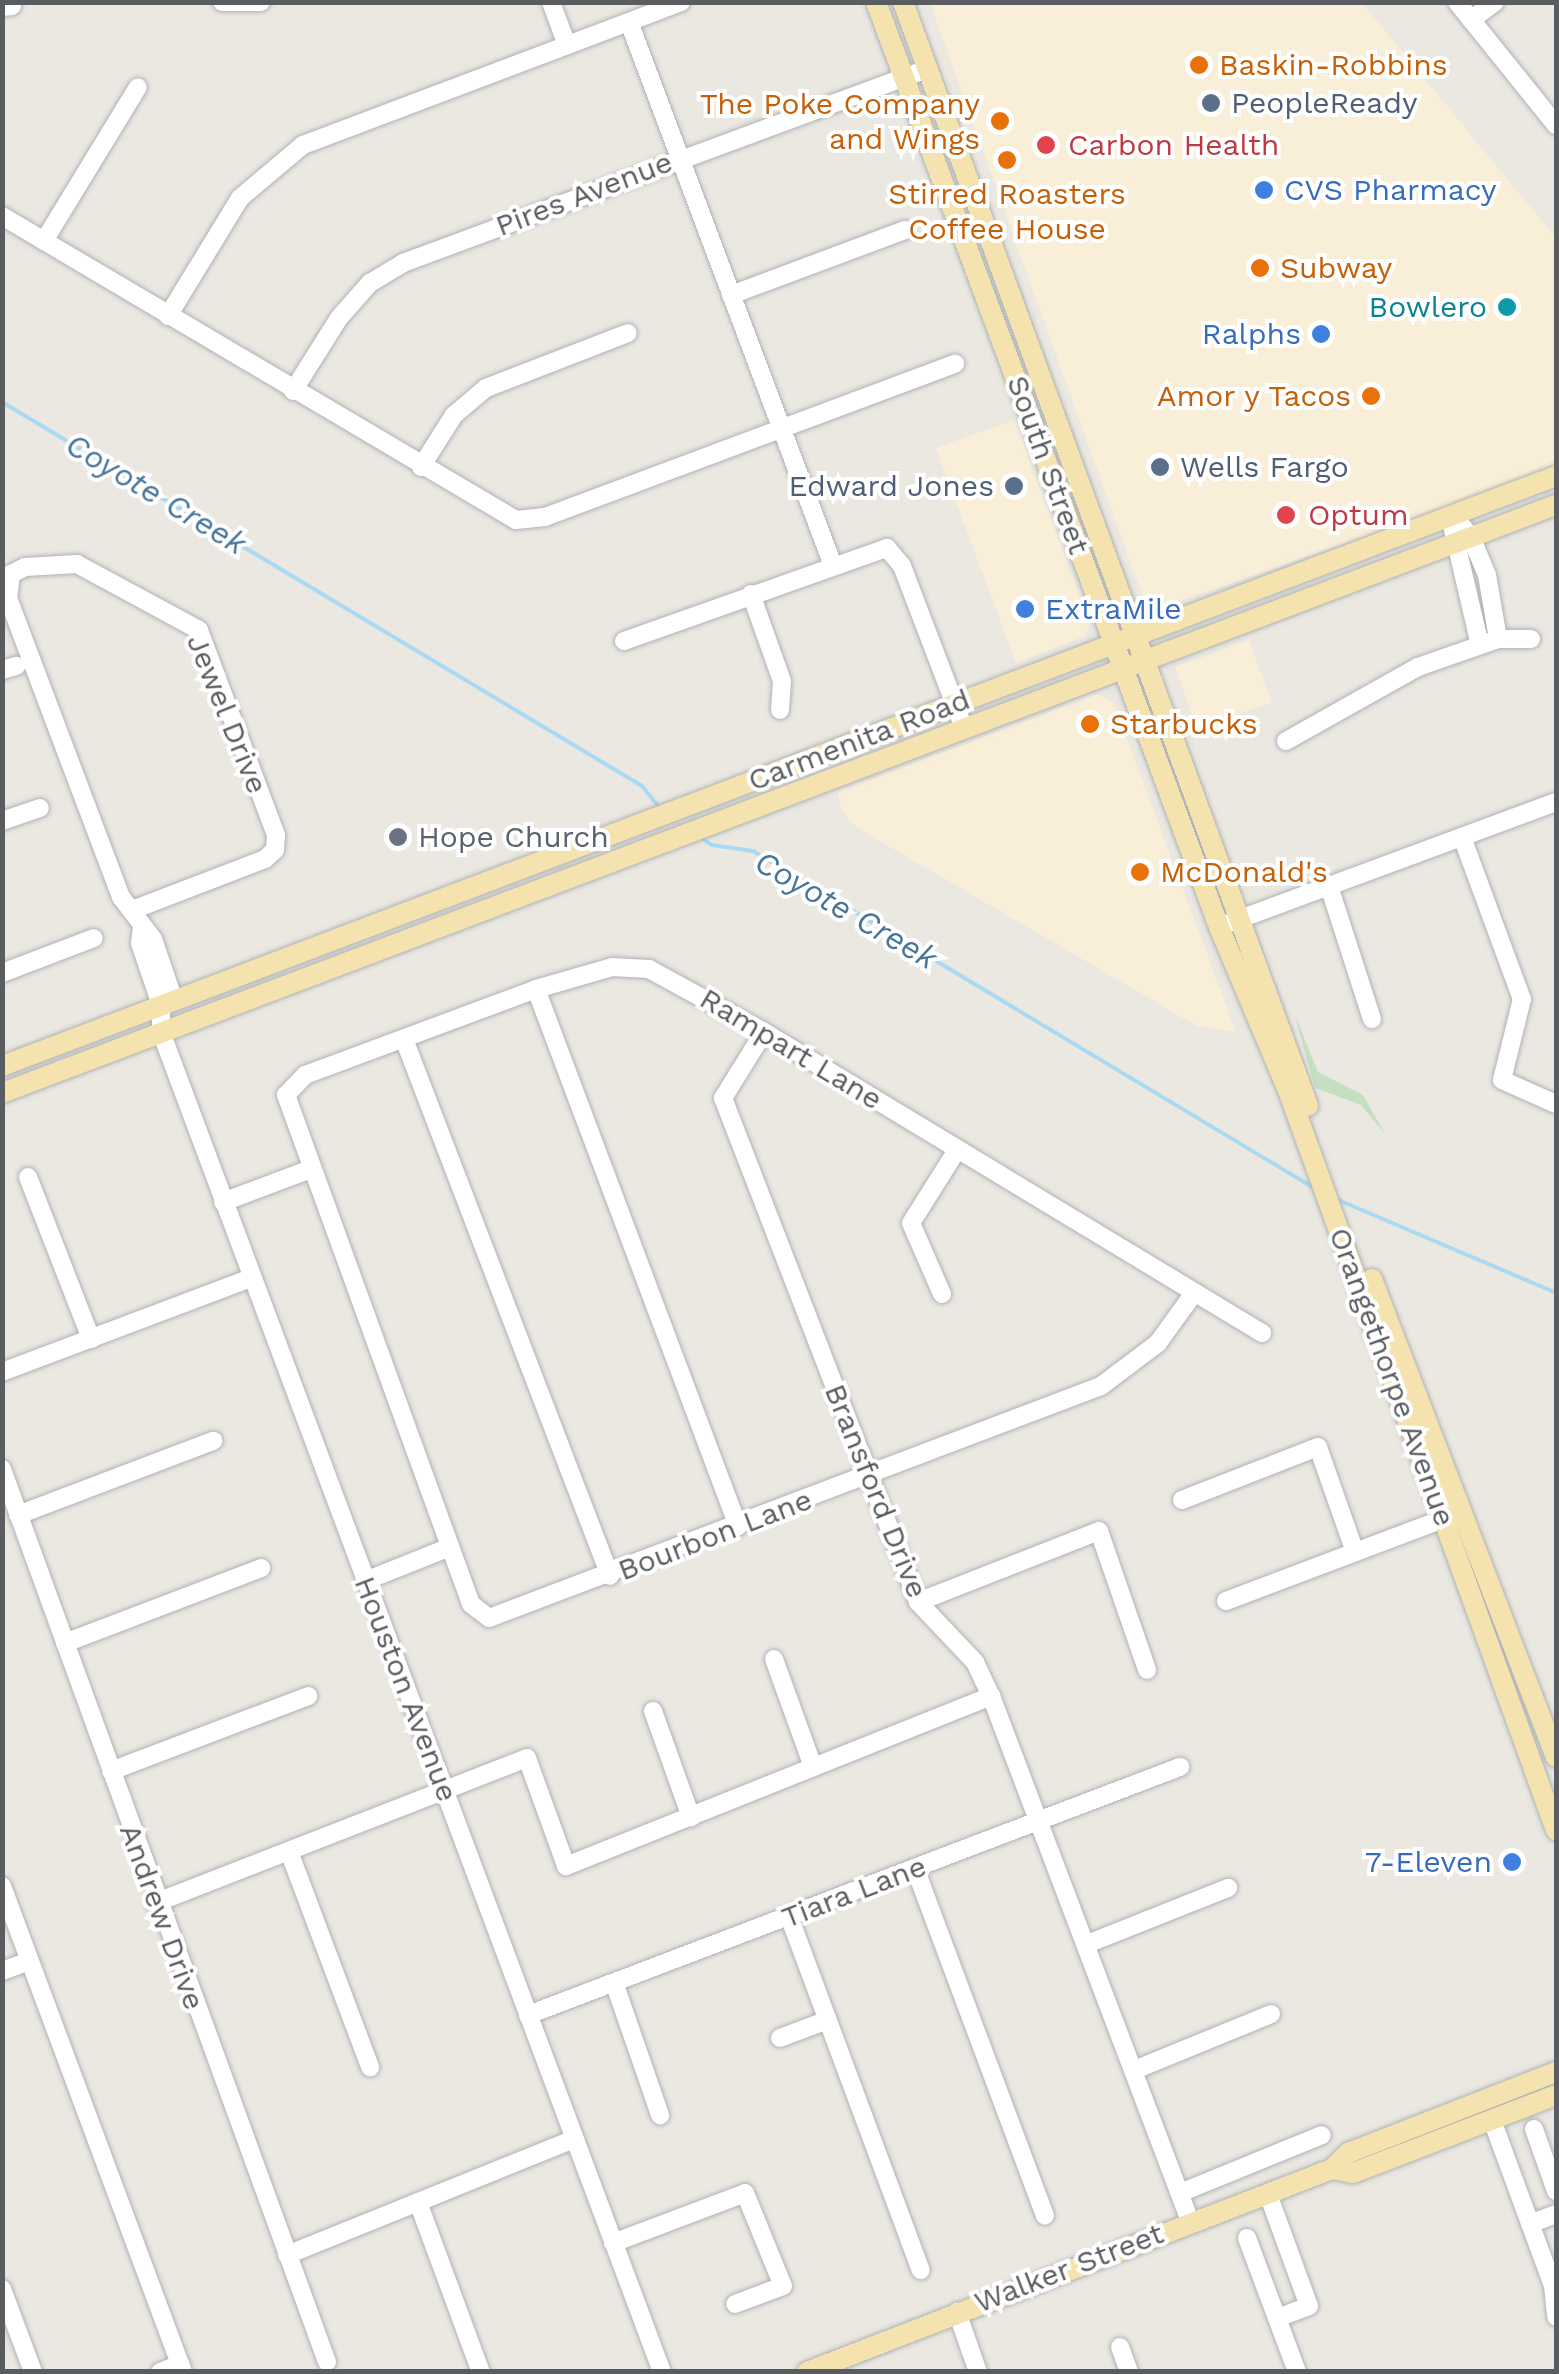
<!DOCTYPE html>
<html>
<head>
<meta charset="utf-8">
<style>
	body { margin:0 }
	#map { position:relative; width:1559px; height:2374px; overflow:hidden; background:#ebe8e2; font-family:"Work Sans",sans-serif }
	div>[style] { position:absolute }
	.commercial>* { inset:0; background:#f9efd9; transform-origin:0 0 }
	.green>* { inset:0; background:#c4e0c1 }
	.stream>* { height:4px; margin:-2px; padding:0 2px; transform-origin:2px; border-radius:2px; background:#a9d9f3 }
	.roads { filter:drop-shadow(0 0 2px #afb2b5) drop-shadow(0 0 2px #afb2b5) }
	.minor>* { height:18px; margin:-9px; padding:0 9px; transform-origin:9px; border-radius:9px; background:#fff }
	.major>* { height:20px; margin:-10px; padding:0 10px; transform-origin:10px; border-radius:10px; background:#f4e3ae }
	.dots>* { width:28px; height:28px; translate:-50% -50%; box-sizing:border-box; border:5px solid #fff; border-radius:50% }
	span { translate:-50% -50%; white-space:nowrap; text-align:center; line-height:1.15; -webkit-text-stroke:8px #fff; paint-order:stroke }
	.food-label { font-size:30px; color:#c56008 }
	.left { translate:0 -50%; text-align:left }
	.right { translate:-100% -50%; text-align:right }
	.service-label { font-size:30px; color:#4e5e75 }
	.health-label { font-size:30px; color:#be3a42 }
	.shop-label { font-size:30px; color:#366cbe }
	.street-label { font-size:30px; color:#5a5d60 }
	.culture-label { font-size:30px; color:#0d838f }
	.worship-label { font-size:30px; color:#5b616d }
	.water-label { font-size:32px; color:#47769a; font-style:italic }
	.frame { position:absolute; inset:0; border:5px solid #5a5d60; pointer-events:none }
</style>
</head>
<body>
<div id="map">
	<div class="commercial">
		<div style="clip-path:polygon(930px 3px,1362px 3px,1556px 238px,1556px 470px,1157px 609px,1145px 603px)"></div>
		<div style="clip-path:polygon(1014px 420px,1090px 624px,1085px 636px,1016px 663px,936px 448px)"></div>
		<div style="left:1249px;top:640px;width:66px;height:79px;rotate:70deg"></div>
		<div style="clip-path:polygon(1098px 694px,1113px 702px,1236px 1032px,1197px 1026px,856px 827px,842px 811px,838px 792px)"></div>
	</div>
	<div class="green">
		<div style="clip-path:polygon(1294px 1013px,1318px 1072px,1363px 1095px,1385px 1134px,1361px 1105px,1315px 1088px)"></div>
	</div>
	<div class="stream">
		<div style="left:2px;top:402px;width:746px;rotate:30.96deg"></div>
		<div style="left:642px;top:786px;width:28px;rotate:51deg"></div>
		<div style="left:700px;top:837px;width:14px;rotate:34deg"></div>
		<div style="left:712px;top:845px;width:41px;rotate:8.3deg"></div>
		<div style="left:753px;top:851px;width:654px;rotate:30.99deg"></div>
		<div style="left:1336px;top:1199px;width:239px;rotate:23.1deg"></div>
	</div>
	<div class="roads">
		<div class="minor">
			<div style="left:222px;top:2px;width:39px"></div>
			<div style="left:551px;top:2px;width:46px;rotate:69.6deg"></div>
			<div style="left:1457px;top:2px;width:158px;rotate:51.2deg"></div>
			<div style="left:2px;top:7px;width:10px;rotate:-6deg"></div>
			<div style="left:1471px;top:20px;width:30px;rotate:-37deg"></div>
			<div style="left:629px;top:22px;width:578px;rotate:69.43deg"></div>
			<div style="left:2px;top:216px;width:597px;rotate:30.6deg"></div>
			<div style="left:516px;top:520px;width:29px;rotate:-6deg"></div>
			<div style="left:545px;top:517px;width:438px;rotate:-20.5deg"></div>
			<div style="left:44px;top:241px;width:180px;rotate:-58.6deg"></div>
			<div style="left:731px;top:295px;width:186px;rotate:-20.5deg"></div>
			<div style="left:168px;top:316px;width:138px;rotate:-58.6deg"></div>
			<div style="left:240px;top:198px;width:82px;rotate:-40.1deg"></div>
			<div style="left:303px;top:145px;width:404px;rotate:-20.7deg"></div>
			<div style="left:293px;top:391px;width:86px;rotate:-57.8deg"></div>
			<div style="left:339px;top:318px;width:47px;rotate:-48.5deg"></div>
			<div style="left:370px;top:283px;width:39px;rotate:-31deg"></div>
			<div style="left:403px;top:263px;width:559px;rotate:-20.32deg"></div>
			<div style="left:421px;top:467px;width:62px;rotate:-57.6deg"></div>
			<div style="left:454px;top:415px;width:42px;rotate:-40.2deg"></div>
			<div style="left:486px;top:388px;width:152px;rotate:-21.2deg"></div>
			<div style="left:1453px;top:515px;width:28px;rotate:51deg"></div>
			<div style="left:1471px;top:537px;width:41px;rotate:67.2deg"></div>
			<div style="left:1487px;top:575px;width:65px;rotate:80.2deg"></div>
			<div style="left:1453px;top:530px;width:118px;rotate:76.8deg"></div>
			<div style="left:751px;top:594px;width:92px;rotate:70.4deg"></div>
			<div style="left:782px;top:681px;width:29px;rotate:94deg"></div>
			<div style="left:624px;top:641px;width:279px;rotate:-19.5deg"></div>
			<div style="left:887px;top:548px;width:23px;rotate:50deg"></div>
			<div style="left:902px;top:566px;width:173px;rotate:69.1deg"></div>
			<div style="left:2px;top:670px;width:15px;rotate:-16deg"></div>
			<div style="left:1286px;top:741px;width:151px;rotate:-29.3deg"></div>
			<div style="left:1418px;top:667px;width:85px;rotate:-19.3deg"></div>
			<div style="left:1498px;top:639px;width:33px"></div>
			<div style="left:2px;top:821px;width:40px;rotate:-18.9deg"></div>
			<div style="left:1462px;top:837px;width:173px;rotate:69.7deg"></div>
			<div style="left:1522px;top:999px;width:83px;rotate:103.9deg"></div>
			<div style="left:1502px;top:1080px;width:59px;rotate:24deg"></div>
			<div style="left:1329px;top:886px;width:140px;rotate:72.1deg"></div>
			<div style="left:135px;top:909px;width:139px;rotate:-21deg"></div>
			<div style="left:265px;top:859px;width:13px;rotate:-42deg"></div>
			<div style="left:275px;top:850px;width:15px;rotate:-86deg"></div>
			<div style="left:276px;top:835px;width:219px;rotate:-110.6deg"></div>
			<div style="left:199px;top:630px;width:139px;rotate:-151.6deg"></div>
			<div style="left:77px;top:564px;width:52px;rotate:176.7deg"></div>
			<div style="left:25px;top:567px;width:16px;rotate:153deg"></div>
			<div style="left:11px;top:574px;width:24px;rotate:97deg"></div>
			<div style="left:8px;top:598px;width:320px;rotate:69.3deg"></div>
			<div style="left:121px;top:897px;width:53px;rotate:52.7deg"></div>
			<div style="left:153px;top:939px;width:53px;rotate:71.2deg"></div>
			<div style="left:170px;top:989px;width:13px;rotate:119deg"></div>
			<div style="left:1229px;top:923px;width:349px;rotate:-20.3deg"></div>
			<div style="left:142px;top:927px;width:16px;rotate:97deg"></div>
			<div style="left:140px;top:943px;width:65px;rotate:71.3deg"></div>
			<div style="left:161px;top:1005px;width:27px;rotate:90deg"></div>
			<div style="left:161px;top:1032px;width:1431px;rotate:69.5deg"></div>
			<div style="left:2px;top:973px;width:98px;rotate:-20.8deg"></div>
			<div style="left:536px;top:989px;width:574px;rotate:69.39deg"></div>
			<div style="left:764px;top:1032px;width:78px;rotate:121.8deg"></div>
			<div style="left:723px;top:1098px;width:540px;rotate:68.85deg"></div>
			<div style="left:918px;top:1602px;width:83px;rotate:46.5deg"></div>
			<div style="left:975px;top:1662px;width:38px;rotate:65deg"></div>
			<div style="left:991px;top:1696px;width:561px;rotate:69.24deg"></div>
			<div style="left:404px;top:1039px;width:575px;rotate:69.01deg"></div>
			<div style="left:28px;top:1177px;width:174px;rotate:68.7deg"></div>
			<div style="left:223px;top:1202px;width:91px;rotate:-20.6deg"></div>
			<div style="left:1194px;top:1293px;width:62px;rotate:125.8deg"></div>
			<div style="left:1158px;top:1343px;width:71px;rotate:143deg"></div>
			<div style="left:1101px;top:1386px;width:654px;rotate:159.24deg"></div>
			<div style="left:489px;top:1618px;width:23px;rotate:-142deg"></div>
			<div style="left:471px;top:1604px;width:542px;rotate:-109.97deg"></div>
			<div style="left:286px;top:1095px;width:28px;rotate:-46deg"></div>
			<div style="left:305px;top:1075px;width:246px;rotate:-20.4deg"></div>
			<div style="left:536px;top:989px;width:79px;rotate:-16.1deg"></div>
			<div style="left:612px;top:967px;width:37px;rotate:3deg"></div>
			<div style="left:649px;top:969px;width:131px;rotate:28.7deg"></div>
			<div style="left:764px;top:1032px;width:582px;rotate:31.15deg"></div>
			<div style="left:942px;top:1294px;width:77px;rotate:-113.6deg"></div>
			<div style="left:911px;top:1223px;width:86px;rotate:-57.8deg"></div>
			<div style="left:2px;top:1372px;width:266px;rotate:-20.7deg"></div>
			<div style="left:2px;top:1469px;width:950px;rotate:70deg"></div>
			<div style="left:1182px;top:1500px;width:146px;rotate:-21.3deg"></div>
			<div style="left:1318px;top:1447px;width:111px;rotate:70.6deg"></div>
			<div style="left:18px;top:1515px;width:209px;rotate:-20.8deg"></div>
			<div style="left:365px;top:1581px;width:92px;rotate:-21.8deg"></div>
			<div style="left:1226px;top:1601px;width:244px;rotate:-20.7deg"></div>
			<div style="left:918px;top:1602px;width:194px;rotate:-21.4deg"></div>
			<div style="left:1099px;top:1531px;width:147px;rotate:70.9deg"></div>
			<div style="left:65px;top:1643px;width:210px;rotate:-20.9deg"></div>
			<div style="left:774px;top:1659px;width:115px;rotate:70.1deg"></div>
			<div style="left:653px;top:1711px;width:113px;rotate:70.3deg"></div>
			<div style="left:111px;top:1771px;width:211px;rotate:-20.8deg"></div>
			<div style="left:290px;top:1854px;width:228px;rotate:69.4deg"></div>
			<div style="left:915px;top:1868px;width:371px;rotate:69.5deg"></div>
			<div style="left:2px;top:1886px;width:519px;rotate:69.57deg"></div>
			<div style="left:155px;top:1903px;width:399px;rotate:-21.3deg"></div>
			<div style="left:527px;top:1758px;width:115px;rotate:70.1deg"></div>
			<div style="left:566px;top:1866px;width:458px;rotate:-21.8deg"></div>
			<div style="left:789px;top:1916px;width:378px;rotate:69.6deg"></div>
			<div style="left:1087px;top:1944px;width:152px;rotate:-21.7deg"></div>
			<div style="left:2px;top:1971px;width:29px;rotate:-20deg"></div>
			<div style="left:615px;top:1985px;width:138px;rotate:70.9deg"></div>
			<div style="left:528px;top:2015px;width:698px;rotate:-20.83deg"></div>
			<div style="left:780px;top:2038px;width:51px;rotate:-20.6deg"></div>
			<div style="left:1137px;top:2069px;width:145px;rotate:-22.3deg"></div>
			<div style="left:1492px;top:2120px;width:177px;rotate:69.8deg"></div>
			<div style="left:1553px;top:2286px;width:31px;rotate:84deg"></div>
			<div style="left:1534px;top:2129px;width:66px;rotate:70.5deg"></div>
			<div style="left:1180px;top:2193px;width:153px;rotate:-22.2deg"></div>
			<div style="left:1268px;top:2194px;width:119px;rotate:69.9deg"></div>
			<div style="left:1309px;top:2306px;width:34px;rotate:159deg"></div>
			<div style="left:418px;top:2202px;width:181px;rotate:69.7deg"></div>
			<div style="left:1530px;top:2224px;width:28px;rotate:-21deg"></div>
			<div style="left:1247px;top:2238px;width:143px;rotate:69.5deg"></div>
			<div style="left:613px;top:2243px;width:141px;rotate:-20.7deg"></div>
			<div style="left:745px;top:2193px;width:100px;rotate:67.8deg"></div>
			<div style="left:783px;top:2286px;width:51px;rotate:159.4deg"></div>
			<div style="left:287px;top:2255px;width:310px;rotate:-22deg"></div>
			<div style="left:2px;top:2289px;width:89px;rotate:69.5deg"></div>
			<div style="left:957px;top:2312px;width:64px;rotate:70.7deg"></div>
			<div style="left:1120px;top:2347px;width:27px;rotate:70deg"></div>
			<div style="left:160px;top:2372px;width:22px;rotate:-22deg"></div>
		</div>
		<div class="major">
			<div style="left:876px;top:2px;width:987px;rotate:69.65deg"></div>
			<div style="left:1219px;top:927px;width:180px;rotate:67.1deg"></div>
			<div style="left:1289px;top:1093px;width:784px;rotate:70.09deg"></div>
			<div style="left:903px;top:2px;width:1176px;rotate:69.85deg"></div>
			<div style="left:2px;top:1066px;width:1662px;rotate:-20.79deg"></div>
			<div style="left:2px;top:1093px;width:1662px;rotate:-20.73deg"></div>
			<div style="left:1372px;top:1279px;width:512px;rotate:68.95deg"></div>
			<div style="left:1332px;top:2169px;width:21px;rotate:11deg"></div>
			<div style="left:1353px;top:2173px;width:217px;rotate:-21deg"></div>
			<div style="left:807px;top:2372px;width:563px;rotate:-21.14deg"></div>
			<div style="left:1332px;top:2169px;width:23px;rotate:-45deg"></div>
			<div style="left:1348px;top:2153px;width:223px;rotate:-21.3deg"></div>
		</div>
	</div>
	<div class="dots">
		<div style="left:1199px;top:65px;background:#e8710a"></div>
		<div style="left:1211px;top:103px;background:#5c6f8a"></div>
		<div style="left:1000px;top:121px;background:#e8710a"></div>
		<div style="left:1046px;top:145px;background:#e0444e"></div>
		<div style="left:1007px;top:160px;background:#e8710a"></div>
		<div style="left:1264px;top:190px;background:#3f7fe0"></div>
		<div style="left:1260px;top:268px;background:#e8710a"></div>
		<div style="left:1507px;top:307px;background:#0f9aa8"></div>
		<div style="left:1321px;top:334px;background:#3f7fe0"></div>
		<div style="left:1371px;top:396px;background:#e8710a"></div>
		<div style="left:1160px;top:467px;background:#5c6f8a"></div>
		<div style="left:1014px;top:486px;background:#5c6f8a"></div>
		<div style="left:1286px;top:515px;background:#e0444e"></div>
		<div style="left:1025px;top:609px;background:#3f7fe0"></div>
		<div style="left:1090px;top:724px;background:#e8710a"></div>
		<div style="left:398px;top:837px;background:#6b7280"></div>
		<div style="left:1140px;top:872px;background:#e8710a"></div>
		<div style="left:1512px;top:1862px;background:#3f7fe0"></div>
	</div>
	<div class="food-label">
		<span class="left" style="left:1219px;top:65px">Baskin-Robbins</span>
		<span class="right" style="left:980px;top:121px">The Poke Company<br>and Wings</span>
		<span style="left:1007px;top:211px">Stirred Roasters<br>Coffee House</span>
		<span class="left" style="left:1280px;top:268px">Subway</span>
		<span class="right" style="left:1351px;top:396px">Amor y Tacos</span>
		<span class="left" style="left:1110px;top:724px">Starbucks</span>
		<span class="left" style="left:1160px;top:872px">McDonald's</span>
	</div>
	<div class="service-label">
		<span class="left" style="left:1231px;top:103px">PeopleReady</span>
		<span class="left" style="left:1180px;top:467px">Wells Fargo</span>
		<span class="right" style="left:994px;top:486px">Edward Jones</span>
	</div>
	<div class="health-label">
		<span class="left" style="left:1068px;top:145px">Carbon Health</span>
		<span class="left" style="left:1308px;top:515px">Optum</span>
	</div>
	<div class="shop-label">
		<span class="left" style="left:1284px;top:190px">CVS Pharmacy</span>
		<span class="right" style="left:1301px;top:334px">Ralphs</span>
		<span class="left" style="left:1045px;top:609px">ExtraMile</span>
		<span class="right" style="left:1492px;top:1862px">7-Eleven</span>
	</div>
	<div class="street-label">
		<span style="left:584px;top:194px;rotate:-21deg">Pires Avenue</span>
		<span style="left:1048px;top:465px;rotate:70deg">South Street</span>
		<span style="left:227px;top:714px;rotate:68deg">Jewel Drive</span>
		<span style="left:859px;top:740px;rotate:-21deg">Carmenita Road</span>
		<span style="left:791px;top:1049px;rotate:31deg">Rampart Lane</span>
		<span style="left:1392px;top:1377px;rotate:70deg">Orangethorpe Avenue</span>
		<span style="left:876px;top:1491px;rotate:68deg">Bransford Drive</span>
		<span style="left:715px;top:1535px;rotate:-21deg">Bourbon Lane</span>
		<span style="left:406px;top:1689px;rotate:69deg">Houston Avenue</span>
		<span style="left:854px;top:1892px;rotate:-21deg">Tiara Lane</span>
		<span style="left:162px;top:1917px;rotate:70deg">Andrew Drive</span>
		<span style="left:1069px;top:2268px;rotate:-21deg">Walker Street</span>
	</div>
	<div class="culture-label">
		<span class="right" style="left:1487px;top:307px">Bowlero</span>
	</div>
	<div class="worship-label">
		<span class="left" style="left:418px;top:837px">Hope Church</span>
	</div>
	<div class="water-label">
		<span style="left:156px;top:494px;rotate:31deg">Coyote Creek</span>
		<span style="left:846px;top:910px;rotate:30deg">Coyote Creek</span>
	</div>
	<div class="frame"></div>
</div>
</body>
</html>
